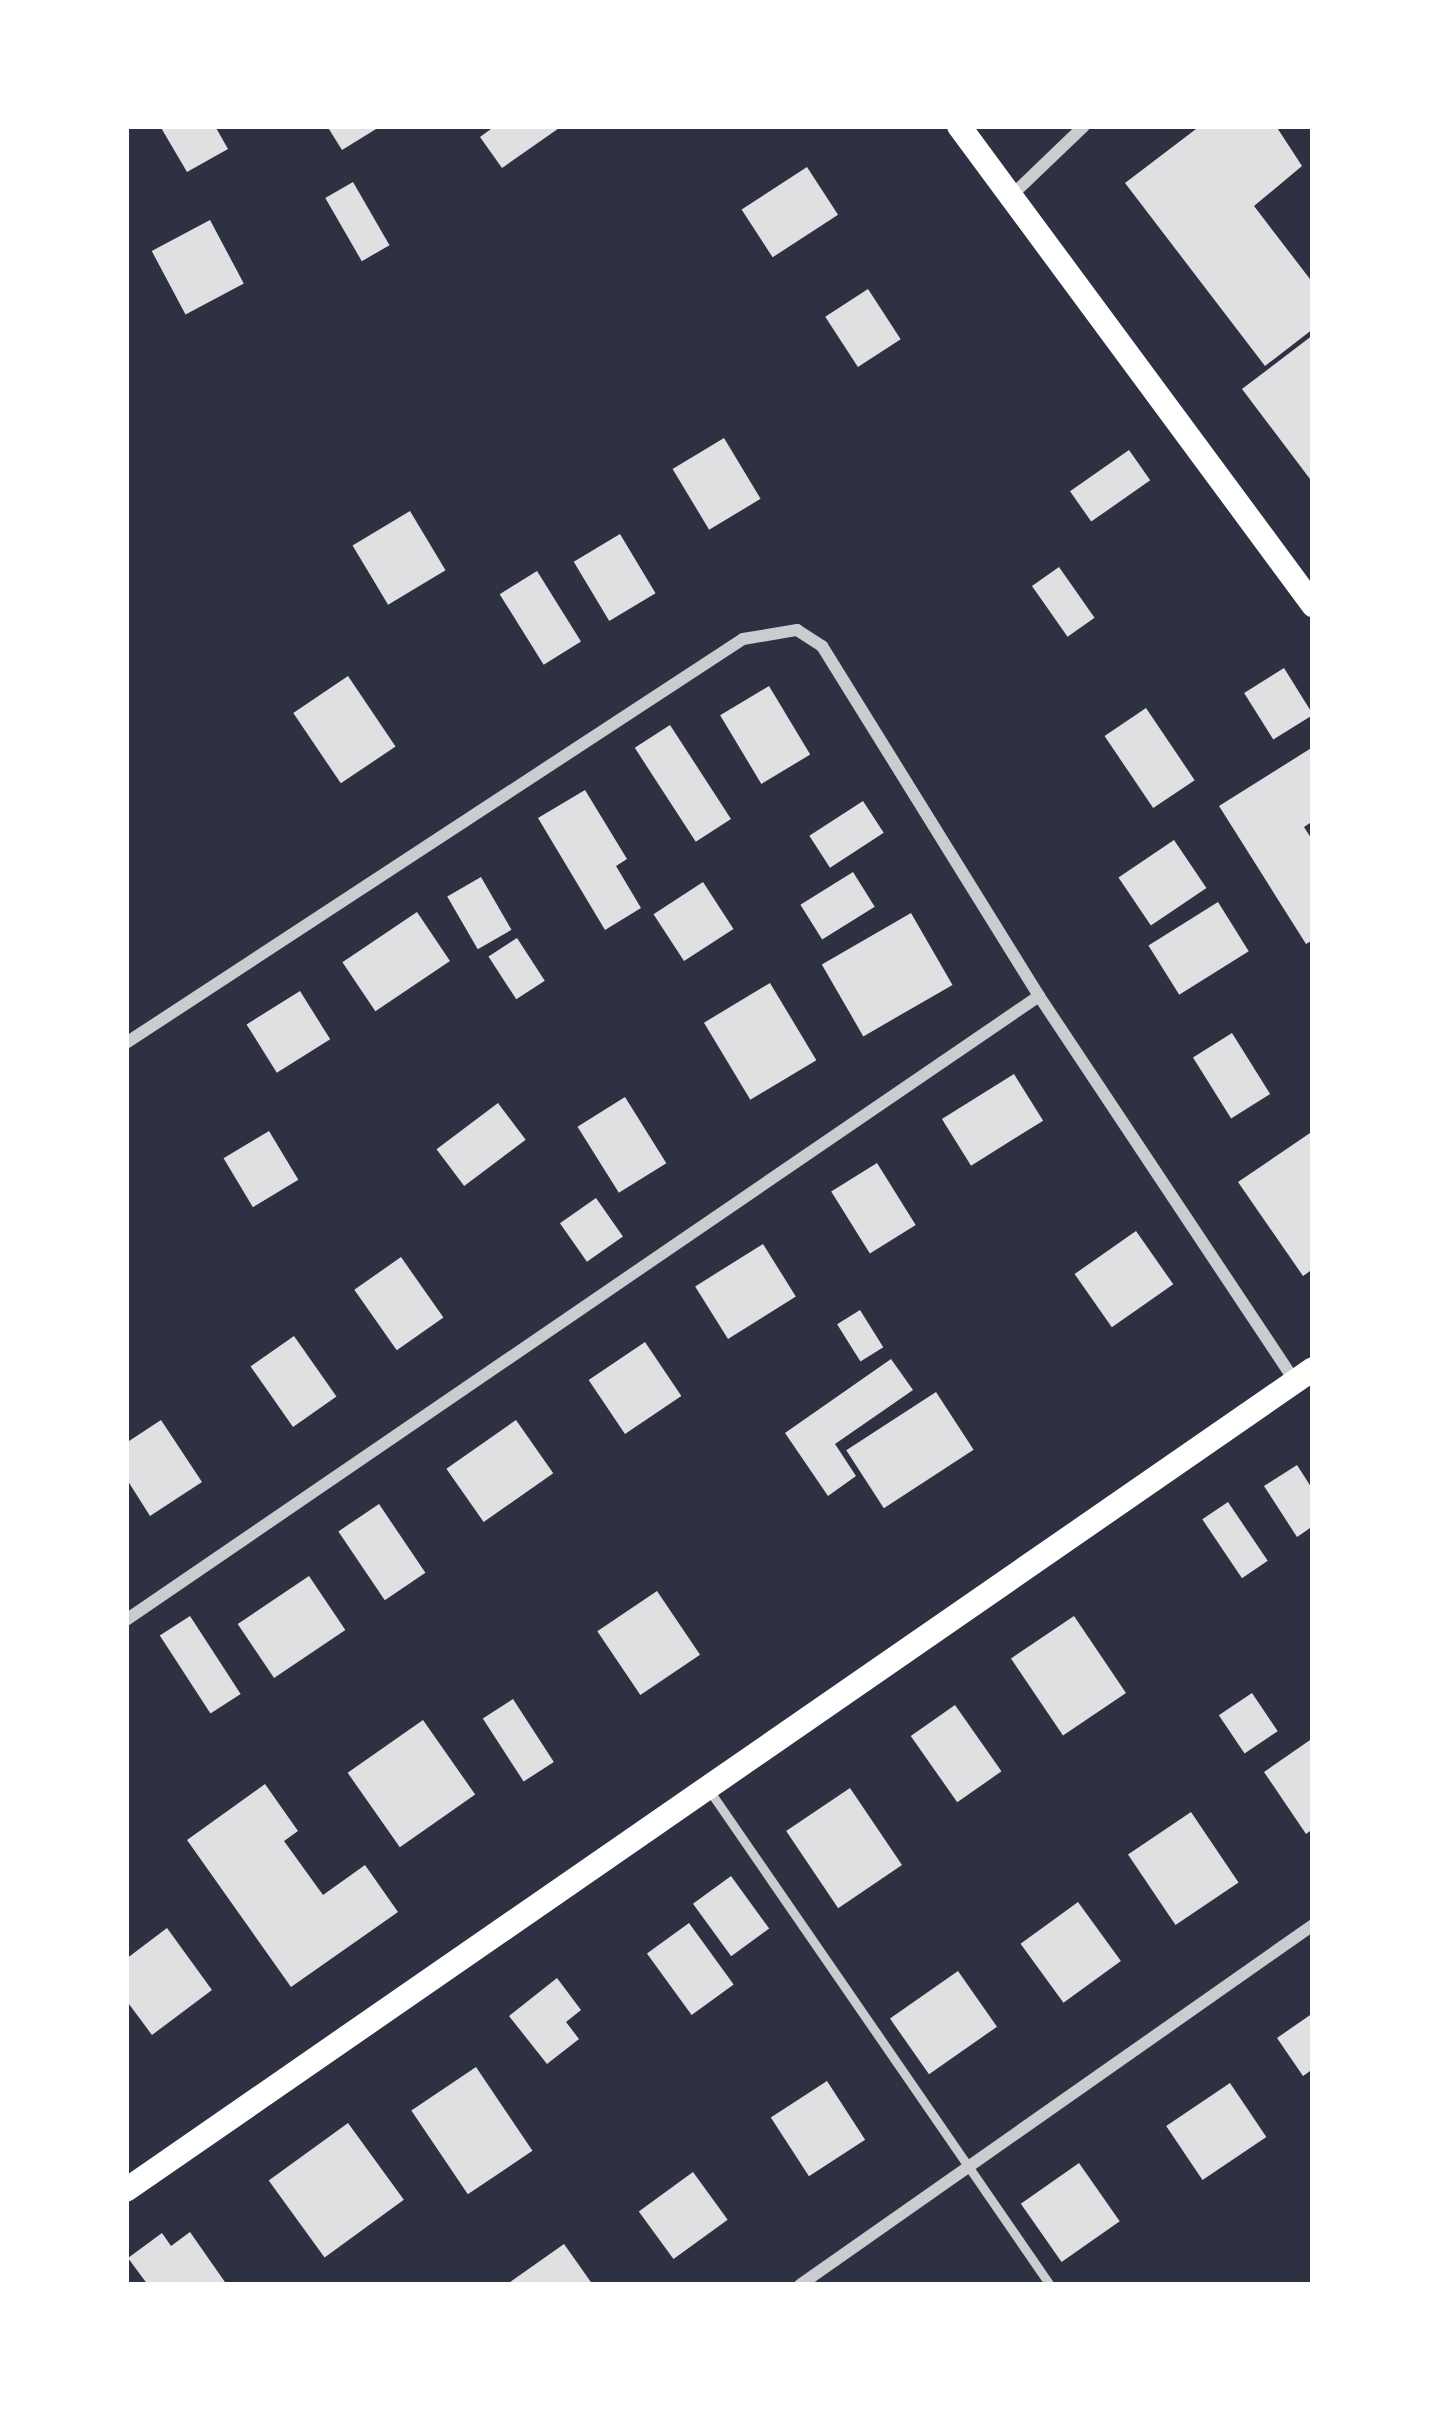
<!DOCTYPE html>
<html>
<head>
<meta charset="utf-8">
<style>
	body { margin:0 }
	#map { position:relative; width:1439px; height:2411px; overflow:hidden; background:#2d3142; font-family:Lato,sans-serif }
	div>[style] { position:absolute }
	.building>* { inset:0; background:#e0e0e3; transform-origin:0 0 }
	.service>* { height:9px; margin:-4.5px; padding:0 4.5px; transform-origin:4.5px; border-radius:4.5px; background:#caccd0 }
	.minor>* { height:12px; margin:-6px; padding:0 6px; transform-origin:6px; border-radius:6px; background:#caccd0 }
	.secondary>* { height:24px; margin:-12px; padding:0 12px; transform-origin:12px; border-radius:12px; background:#fff }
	span { translate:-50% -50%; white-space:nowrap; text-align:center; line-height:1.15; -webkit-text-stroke:12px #fff; paint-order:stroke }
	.frame { position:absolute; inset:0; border:129px solid #fff; pointer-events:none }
</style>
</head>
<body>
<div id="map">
	<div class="building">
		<div style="clip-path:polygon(160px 126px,215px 126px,228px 149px,187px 172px)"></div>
		<div style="clip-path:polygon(327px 126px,381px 126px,342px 150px)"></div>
		<div style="clip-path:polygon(495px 126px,562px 126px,502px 168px,480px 137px)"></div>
		<div style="clip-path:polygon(1200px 126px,1276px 126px,1302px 166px,1254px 206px,1313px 283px,1313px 329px,1265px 366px,1125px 183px)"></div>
		<div style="left:807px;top:167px;width:57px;height:78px;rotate:57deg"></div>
		<div style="left:353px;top:182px;width:73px;height:32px;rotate:60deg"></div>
		<div style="left:210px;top:220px;width:72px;height:66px;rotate:62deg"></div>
		<div style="left:868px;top:289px;width:60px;height:51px;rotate:57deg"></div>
		<div style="clip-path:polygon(1313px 335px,1313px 483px,1242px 389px)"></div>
		<div style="left:724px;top:438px;width:71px;height:60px;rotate:59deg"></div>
		<div style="left:1129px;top:450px;width:37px;height:72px;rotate:55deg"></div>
		<div style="left:410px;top:511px;width:69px;height:67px;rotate:59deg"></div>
		<div style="left:620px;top:534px;width:69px;height:54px;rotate:59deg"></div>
		<div style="left:1059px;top:567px;width:62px;height:33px;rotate:55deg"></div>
		<div style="left:537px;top:571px;width:83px;height:44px;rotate:58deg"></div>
		<div style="left:1284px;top:668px;width:55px;height:47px;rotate:58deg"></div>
		<div style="left:348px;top:676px;width:85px;height:66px;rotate:56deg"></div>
		<div style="left:769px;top:686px;width:80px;height:57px;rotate:59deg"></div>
		<div style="left:1146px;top:708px;width:87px;height:50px;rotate:56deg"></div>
		<div style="left:670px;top:725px;width:112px;height:42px;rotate:57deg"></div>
		<div style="clip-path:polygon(1313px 747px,1313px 821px,1304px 827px,1313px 841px,1313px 940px,1306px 944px,1219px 806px)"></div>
		<div style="clip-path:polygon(585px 790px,627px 859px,616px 866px,641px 908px,605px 930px,538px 818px)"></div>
		<div style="left:863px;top:801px;width:38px;height:64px;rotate:57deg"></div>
		<div style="left:1174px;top:840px;width:58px;height:67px;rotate:56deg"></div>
		<div style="left:853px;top:872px;width:41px;height:62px;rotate:58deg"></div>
		<div style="left:481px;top:877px;width:61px;height:39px;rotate:60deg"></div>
		<div style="left:703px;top:882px;width:56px;height:59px;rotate:57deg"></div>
		<div style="left:1218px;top:902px;width:58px;height:82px;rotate:58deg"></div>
		<div style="left:417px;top:912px;width:59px;height:90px;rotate:56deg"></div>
		<div style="left:911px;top:913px;width:83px;height:103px;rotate:60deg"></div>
		<div style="left:517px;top:938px;width:51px;height:34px;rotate:57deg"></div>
		<div style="left:770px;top:983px;width:90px;height:77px;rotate:59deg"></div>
		<div style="left:300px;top:991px;width:57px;height:63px;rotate:58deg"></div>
		<div style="left:1232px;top:1033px;width:72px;height:46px;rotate:58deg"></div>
		<div style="left:1014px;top:1074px;width:55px;height:85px;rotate:58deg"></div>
		<div style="left:625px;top:1097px;width:78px;height:56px;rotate:58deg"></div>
		<div style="left:498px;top:1103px;width:46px;height:77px;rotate:53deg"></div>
		<div style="left:269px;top:1131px;width:57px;height:53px;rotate:59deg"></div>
		<div style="clip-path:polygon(1313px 1131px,1313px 1269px,1303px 1276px,1238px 1182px)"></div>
		<div style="left:877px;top:1163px;width:73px;height:54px;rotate:58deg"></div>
		<div style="left:596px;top:1198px;width:47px;height:44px;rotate:55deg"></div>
		<div style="left:1136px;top:1231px;width:65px;height:75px;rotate:55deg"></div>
		<div style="left:763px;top:1244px;width:62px;height:80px;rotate:58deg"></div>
		<div style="left:401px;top:1257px;width:74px;height:57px;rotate:55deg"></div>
		<div style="left:860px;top:1310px;width:44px;height:27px;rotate:58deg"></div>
		<div style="left:294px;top:1336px;width:74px;height:53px;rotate:55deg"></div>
		<div style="left:645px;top:1342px;width:65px;height:68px;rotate:56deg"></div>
		<div style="clip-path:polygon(891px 1359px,913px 1390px,835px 1444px,856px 1476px,828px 1496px,785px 1433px)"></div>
		<div style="left:936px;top:1392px;width:69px;height:107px;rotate:57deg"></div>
		<div style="clip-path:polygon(161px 1420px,202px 1482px,150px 1516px,126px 1478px,126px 1443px)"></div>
		<div style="left:516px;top:1420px;width:65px;height:85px;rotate:55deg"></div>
		<div style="clip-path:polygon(1297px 1465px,1313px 1490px,1313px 1526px,1297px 1537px,1264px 1486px)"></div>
		<div style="left:1228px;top:1502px;width:71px;height:31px;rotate:56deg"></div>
		<div style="left:379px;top:1504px;width:83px;height:49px;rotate:56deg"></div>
		<div style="left:309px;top:1576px;width:65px;height:86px;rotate:56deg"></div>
		<div style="left:657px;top:1591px;width:77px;height:72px;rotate:56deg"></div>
		<div style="left:190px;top:1616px;width:93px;height:36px;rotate:57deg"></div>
		<div style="left:1074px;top:1616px;width:93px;height:76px;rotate:56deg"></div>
		<div style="left:1252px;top:1693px;width:46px;height:40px;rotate:56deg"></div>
		<div style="left:513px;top:1699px;width:75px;height:36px;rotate:57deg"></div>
		<div style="left:955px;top:1705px;width:81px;height:54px;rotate:55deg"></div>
		<div style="left:423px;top:1720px;width:91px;height:92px;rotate:55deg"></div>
		<div style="clip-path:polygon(1313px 1738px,1313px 1829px,1306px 1834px,1264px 1772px)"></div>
		<div style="clip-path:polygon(265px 1784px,298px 1831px,284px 1841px,323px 1895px,365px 1865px,398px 1912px,291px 1987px,187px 1840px)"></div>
		<div style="left:850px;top:1788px;width:93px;height:77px;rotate:56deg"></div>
		<div style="left:1191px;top:1812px;width:85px;height:76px;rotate:56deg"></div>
		<div style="left:731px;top:1876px;width:65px;height:47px;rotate:54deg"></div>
		<div style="left:1078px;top:1902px;width:73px;height:71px;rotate:54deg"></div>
		<div style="left:689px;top:1923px;width:76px;height:52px;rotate:54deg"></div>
		<div style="clip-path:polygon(167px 1928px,212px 1990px,152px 2035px,126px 2000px,126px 1959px)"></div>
		<div style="left:958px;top:1971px;width:68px;height:83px;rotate:55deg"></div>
		<div style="clip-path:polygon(557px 1978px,581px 2010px,566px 2022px,579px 2039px,547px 2064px,509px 2016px)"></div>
		<div style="clip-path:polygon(1313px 2013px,1313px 2069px,1303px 2076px,1277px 2038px)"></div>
		<div style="left:476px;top:2067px;width:101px;height:78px;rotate:56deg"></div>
		<div style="left:827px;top:2081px;width:70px;height:67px;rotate:57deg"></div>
		<div style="left:1230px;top:2083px;width:65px;height:77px;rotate:56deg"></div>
		<div style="left:348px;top:2123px;width:95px;height:98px;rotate:54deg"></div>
		<div style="left:1079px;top:2163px;width:71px;height:71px;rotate:55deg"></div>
		<div style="left:693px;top:2172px;width:59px;height:67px;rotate:54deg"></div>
		<div style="clip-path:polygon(190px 2232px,227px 2285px,148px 2285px,128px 2258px,162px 2233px,171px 2246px)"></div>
		<div style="clip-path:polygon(564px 2244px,593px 2285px,506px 2285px)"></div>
	</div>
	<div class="service">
		<div style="left:709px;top:1790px;width:601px;rotate:55.44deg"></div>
	</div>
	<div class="minor">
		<div style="left:1011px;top:196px;width:101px;rotate:-43.8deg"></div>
		<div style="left:126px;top:1043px;width:737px;rotate:-33.22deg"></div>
		<div style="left:743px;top:639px;width:55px;rotate:-9.5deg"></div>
		<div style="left:797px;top:630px;width:30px;rotate:33deg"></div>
		<div style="left:822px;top:646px;width:412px;rotate:58.2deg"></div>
		<div style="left:1039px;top:996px;width:462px;rotate:56.4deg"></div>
		<div style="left:126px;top:1620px;width:1106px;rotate:-34.35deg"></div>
		<div style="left:800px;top:2285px;width:627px;rotate:-35.06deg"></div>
	</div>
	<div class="secondary">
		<div style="left:959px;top:126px;width:596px;rotate:53.53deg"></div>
		<div style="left:126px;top:2190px;width:1443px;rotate:-34.67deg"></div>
	</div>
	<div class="frame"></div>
</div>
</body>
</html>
